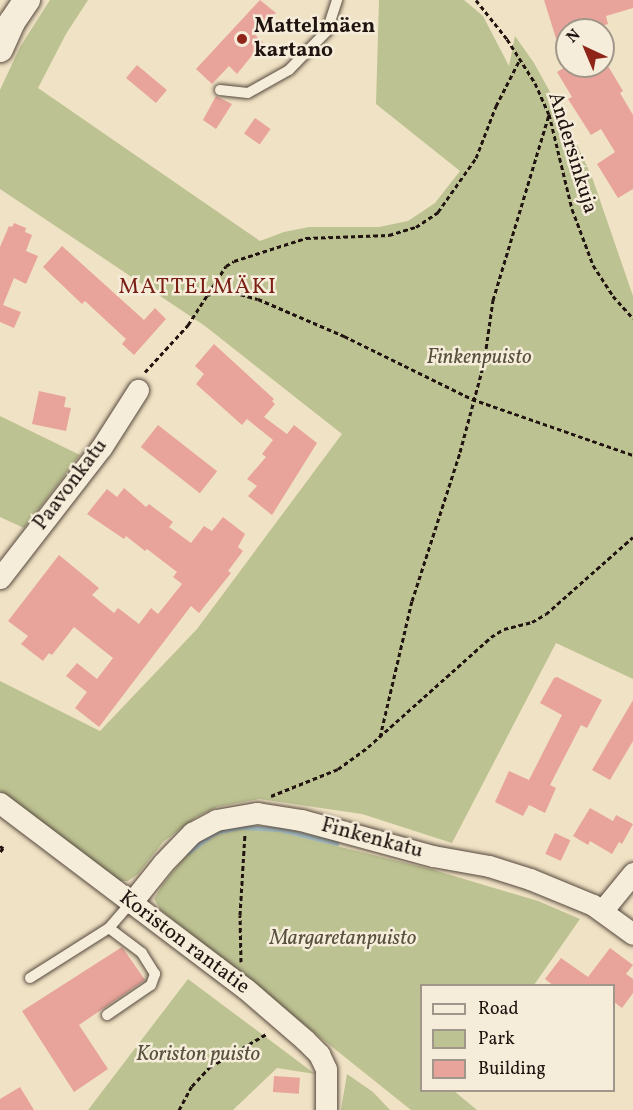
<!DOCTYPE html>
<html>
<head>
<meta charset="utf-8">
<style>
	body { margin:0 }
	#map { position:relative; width:633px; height:1110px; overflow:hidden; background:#f0e2c4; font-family:Vollkorn,serif }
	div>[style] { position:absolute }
	.green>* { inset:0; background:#bdc292 }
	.stream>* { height:5px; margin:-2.5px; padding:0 2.5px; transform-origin:2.5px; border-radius:2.5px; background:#a1bac0 }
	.building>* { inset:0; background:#e8a49a; transform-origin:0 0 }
	.path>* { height:3px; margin-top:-1.5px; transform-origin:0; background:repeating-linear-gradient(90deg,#211410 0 4.5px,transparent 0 7.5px) }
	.roads { filter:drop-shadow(0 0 2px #55483d) drop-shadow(0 0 2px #55483d) }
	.service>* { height:10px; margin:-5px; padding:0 5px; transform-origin:5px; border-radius:5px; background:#f5ecd9 }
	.minor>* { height:21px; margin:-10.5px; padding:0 10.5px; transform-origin:10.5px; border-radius:10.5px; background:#f5ecd9 }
	.tertiary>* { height:26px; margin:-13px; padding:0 13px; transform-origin:13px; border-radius:13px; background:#f5ecd9 }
	.dots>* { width:16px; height:16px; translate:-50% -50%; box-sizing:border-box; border:3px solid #f5ecd9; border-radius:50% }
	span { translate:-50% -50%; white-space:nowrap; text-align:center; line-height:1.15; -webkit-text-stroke:5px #f5ecd9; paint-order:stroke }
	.poi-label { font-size:21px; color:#211410; font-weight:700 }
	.left { translate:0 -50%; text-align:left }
	.street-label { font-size:21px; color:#211410 }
	.park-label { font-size:21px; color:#58513e; font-style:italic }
	.neighbourhood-label { font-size:22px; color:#7a1f14; letter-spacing:1.5px }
	.legend { position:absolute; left:420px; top:984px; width:195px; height:108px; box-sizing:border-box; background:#f5ecd9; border:2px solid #a09689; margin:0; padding:8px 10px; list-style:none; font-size:18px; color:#211410 }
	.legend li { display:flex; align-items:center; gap:12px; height:30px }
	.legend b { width:30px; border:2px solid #a09689 }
	.north { position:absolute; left:555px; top:18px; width:60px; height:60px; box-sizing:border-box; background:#f5ecd9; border:2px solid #a09689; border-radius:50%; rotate:316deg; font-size:16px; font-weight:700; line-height:24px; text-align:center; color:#211410 }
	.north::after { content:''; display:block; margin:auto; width:21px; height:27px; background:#8f2418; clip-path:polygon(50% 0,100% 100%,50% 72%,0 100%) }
</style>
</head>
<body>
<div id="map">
	<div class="green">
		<div style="clip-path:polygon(50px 0,88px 0,66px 34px,38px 88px,260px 241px,284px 232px,309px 227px,379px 227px,408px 221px,435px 203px,460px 171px,376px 104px,379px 0,464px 0,483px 16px,509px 66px,515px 36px,534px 63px,565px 119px,592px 177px,633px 296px,633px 679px,556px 643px,452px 843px,362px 814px,259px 799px,217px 807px,196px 817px,163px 842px,138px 874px,128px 881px,119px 881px,0 791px,0 681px,100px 731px,197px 629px,342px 434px,205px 326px,0 189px,0 90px,20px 47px)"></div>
		<div style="clip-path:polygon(0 416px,80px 455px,24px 528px,0 517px)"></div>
		<div style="clip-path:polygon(240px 828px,272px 830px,434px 870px,538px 901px,580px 919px,534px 985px,422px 986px,422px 1090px,454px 1091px,477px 1110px,411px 1110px,161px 910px,154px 899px,163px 884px,187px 855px,207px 836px)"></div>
		<div style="clip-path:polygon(188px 979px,315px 1074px,277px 1068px,233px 1110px,88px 1110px)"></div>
		<div style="clip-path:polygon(347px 1074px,373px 1092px,390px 1110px,341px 1110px)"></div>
	</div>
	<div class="stream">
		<div style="left:188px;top:852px;width:34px;rotate:-36deg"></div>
		<div style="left:216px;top:832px;width:25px;rotate:-12deg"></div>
		<div style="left:240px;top:827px;width:39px;rotate:3deg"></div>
		<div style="left:279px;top:829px;width:59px;rotate:13.8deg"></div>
	</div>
	<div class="building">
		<div style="clip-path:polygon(260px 0,276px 13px,255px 35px,263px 42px,237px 74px,229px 66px,212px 84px,196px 69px)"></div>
		<div style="clip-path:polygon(544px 0,633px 0,633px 8px,606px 16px,608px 24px,591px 30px,567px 30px,567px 63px,564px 64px)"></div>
		<div style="left:137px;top:65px;width:39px;height:17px;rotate:40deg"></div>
		<div style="clip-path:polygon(567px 66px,608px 66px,623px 91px,620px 93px,633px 115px,633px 189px,618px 198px,597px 164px,615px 152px,601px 129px,591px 135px,568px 99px,572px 97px,557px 72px)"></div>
		<div style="clip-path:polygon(216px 96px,232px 104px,216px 129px,203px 120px)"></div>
		<div style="left:255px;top:118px;width:19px;height:19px;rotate:35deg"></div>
		<div style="clip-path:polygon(14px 223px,26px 228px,25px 232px,32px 235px,26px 251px,38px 256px,26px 284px,14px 278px,3px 305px,21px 312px,14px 328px,0 322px,0 247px,9px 226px,12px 227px)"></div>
		<div style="clip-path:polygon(62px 246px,144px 320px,155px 308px,166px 319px,134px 355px,122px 344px,126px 339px,85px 301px,82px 304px,43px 267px)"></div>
		<div style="clip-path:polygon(214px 344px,274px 399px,272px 401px,275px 404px,264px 417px,287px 434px,294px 425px,317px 443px,272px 515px,248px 496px,257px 486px,247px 479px,266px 457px,262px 454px,273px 440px,247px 419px,242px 425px,196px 384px,204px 374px,195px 366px)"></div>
		<div style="clip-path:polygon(39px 391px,66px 397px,64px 407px,71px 408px,66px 431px,32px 424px)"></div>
		<div style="left:158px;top:425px;width:75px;height:28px;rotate:38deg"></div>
		<div style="clip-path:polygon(124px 488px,146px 507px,149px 504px,173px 522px,169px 527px,191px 543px,204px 526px,212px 531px,223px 517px,245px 534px,238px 547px,243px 551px,228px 571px,231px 573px,199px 613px,191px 606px,99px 727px,75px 708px,87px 692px,66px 676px,77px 663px,97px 679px,113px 658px,74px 627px,52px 655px,49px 653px,43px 661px,21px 644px,28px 636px,8px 621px,59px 555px,99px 588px,92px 595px,114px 613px,118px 608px,139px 624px,151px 608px,158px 614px,182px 584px,173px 577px,177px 572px,147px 549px,145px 551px,126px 536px,124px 539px,87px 514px,107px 489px,117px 497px)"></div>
		<div style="clip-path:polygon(557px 677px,602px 700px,587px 728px,581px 725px,550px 785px,556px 788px,545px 813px,529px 805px,523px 816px,495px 802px,509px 771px,529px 780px,562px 715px,540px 703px,554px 678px)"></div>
		<div style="clip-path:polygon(633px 700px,633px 741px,610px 780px,592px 770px)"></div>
		<div style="clip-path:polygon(590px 808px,613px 821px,616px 815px,633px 824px,622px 844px,619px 842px,612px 854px,590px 841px,588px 845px,573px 836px)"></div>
		<div style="left:555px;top:833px;width:17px;height:23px;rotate:25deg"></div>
		<div style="clip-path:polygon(122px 947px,145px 980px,79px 1025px,108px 1069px,74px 1092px,22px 1011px)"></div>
		<div style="clip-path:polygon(610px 948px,633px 965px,626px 974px,633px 979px,633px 993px,622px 1008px,614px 1002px,614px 986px,554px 986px,545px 979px,561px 958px,588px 977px)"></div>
		<div style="left:274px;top:1076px;width:26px;height:16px;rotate:4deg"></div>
		<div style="clip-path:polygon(20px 1087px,34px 1110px,0 1110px,0 1099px)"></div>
	</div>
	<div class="path">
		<div style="left:476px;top:0;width:50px;rotate:51.5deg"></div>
		<div style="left:507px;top:39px;width:52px;rotate:57.5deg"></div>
		<div style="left:535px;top:83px;width:34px;rotate:66deg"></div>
		<div style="left:549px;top:114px;width:98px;rotate:76.4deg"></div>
		<div style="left:572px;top:209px;width:60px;rotate:69.4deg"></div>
		<div style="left:593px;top:265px;width:37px;rotate:57deg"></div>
		<div style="left:613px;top:296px;width:30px;rotate:48deg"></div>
		<div style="left:207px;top:295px;width:20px;rotate:-15deg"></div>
		<div style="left:226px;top:290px;width:33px;rotate:16deg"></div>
		<div style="left:258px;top:299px;width:94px;rotate:23.3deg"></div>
		<div style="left:344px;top:336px;width:143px;rotate:26.2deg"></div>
		<div style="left:472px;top:399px;width:170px;rotate:19.2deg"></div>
		<div style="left:145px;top:372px;width:64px;rotate:-47.5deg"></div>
		<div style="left:188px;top:325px;width:70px;rotate:-57.2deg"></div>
		<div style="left:226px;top:266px;width:9px;rotate:-32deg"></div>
		<div style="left:234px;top:261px;width:76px;rotate:-17.7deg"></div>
		<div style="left:306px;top:238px;width:83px;rotate:-2.1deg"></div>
		<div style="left:389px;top:235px;width:28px;rotate:-17deg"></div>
		<div style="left:416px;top:227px;width:27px;rotate:-34deg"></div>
		<div style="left:438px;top:212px;width:66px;rotate:-54.9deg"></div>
		<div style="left:476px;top:158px;width:56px;rotate:-69deg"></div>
		<div style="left:496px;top:106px;width:53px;rotate:-62.9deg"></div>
		<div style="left:380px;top:737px;width:140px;rotate:-76.8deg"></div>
		<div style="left:412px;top:601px;width:157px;rotate:-72.1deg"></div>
		<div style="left:460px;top:452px;width:92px;rotate:-74.9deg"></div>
		<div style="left:484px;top:363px;width:64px;rotate:-81.9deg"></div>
		<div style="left:493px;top:300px;width:194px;rotate:-73.2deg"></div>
		<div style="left:271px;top:796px;width:72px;rotate:-21.9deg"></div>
		<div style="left:338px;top:769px;width:37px;rotate:-36deg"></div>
		<div style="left:368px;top:747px;width:165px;rotate:-41.8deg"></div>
		<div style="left:491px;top:637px;width:15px;rotate:-32deg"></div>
		<div style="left:504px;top:629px;width:29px;rotate:-14deg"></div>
		<div style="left:532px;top:622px;width:16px;rotate:-30deg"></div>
		<div style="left:546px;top:614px;width:116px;rotate:-41.5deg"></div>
		<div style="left:0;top:846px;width:4px;rotate:34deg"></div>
		<div style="left:3px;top:848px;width:5px;rotate:127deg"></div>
		<div style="left:241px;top:962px;width:47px;rotate:-91.2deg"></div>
		<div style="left:240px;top:915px;width:81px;rotate:-86.5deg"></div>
		<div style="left:179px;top:1110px;width:27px;rotate:-62deg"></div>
		<div style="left:192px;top:1086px;width:26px;rotate:-47deg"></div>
		<div style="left:210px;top:1067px;width:67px;rotate:-30.4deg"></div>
	</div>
	<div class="roads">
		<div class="service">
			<div style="left:220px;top:90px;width:28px;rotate:6deg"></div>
			<div style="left:248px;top:93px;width:47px;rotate:-29.3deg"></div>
			<div style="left:289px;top:70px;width:54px;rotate:-45.7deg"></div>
			<div style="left:327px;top:31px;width:33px;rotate:-72deg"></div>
			<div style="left:30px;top:978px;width:93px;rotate:-32.3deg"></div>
			<div style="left:109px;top:928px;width:33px;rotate:-49deg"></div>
			<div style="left:107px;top:1015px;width:53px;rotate:-34.3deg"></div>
			<div style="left:151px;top:985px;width:12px;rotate:-70deg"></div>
			<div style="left:155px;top:974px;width:25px;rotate:-122deg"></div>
			<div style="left:142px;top:953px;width:41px;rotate:-142.9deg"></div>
		</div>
		<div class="minor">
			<div style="left:0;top:578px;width:165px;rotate:-52.2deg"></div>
			<div style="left:101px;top:448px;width:69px;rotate:-57.5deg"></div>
			<div style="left:0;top:803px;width:308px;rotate:37.1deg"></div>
			<div style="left:246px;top:989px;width:78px;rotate:40.8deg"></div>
			<div style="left:305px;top:1040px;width:20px;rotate:45deg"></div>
			<div style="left:319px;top:1054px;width:17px;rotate:65deg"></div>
			<div style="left:326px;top:1069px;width:41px;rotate:90deg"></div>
			<div style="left:131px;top:903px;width:51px;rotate:-51.3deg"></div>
			<div style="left:163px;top:863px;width:42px;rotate:-46deg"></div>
			<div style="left:192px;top:833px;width:27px;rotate:-28deg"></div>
			<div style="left:216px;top:820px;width:42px;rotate:-9.7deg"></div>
			<div style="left:257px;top:813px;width:45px;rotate:9deg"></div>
			<div style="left:301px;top:820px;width:137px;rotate:15.3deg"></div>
			<div style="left:433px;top:856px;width:57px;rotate:10.1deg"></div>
			<div style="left:489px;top:866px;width:43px;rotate:17.6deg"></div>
			<div style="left:530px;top:879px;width:68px;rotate:22.4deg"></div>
			<div style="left:593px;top:905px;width:49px;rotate:35.9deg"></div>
			<div style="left:602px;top:911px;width:49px;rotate:-50.8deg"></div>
		</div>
		<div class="tertiary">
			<div style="left:0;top:49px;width:30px;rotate:-66deg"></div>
			<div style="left:12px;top:22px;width:27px;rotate:-56deg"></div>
		</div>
	</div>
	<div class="dots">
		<div style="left:242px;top:39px;background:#8f2418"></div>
	</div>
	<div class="poi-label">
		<span class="left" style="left:254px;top:39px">Mattelmäen<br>kartano</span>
	</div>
	<div class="street-label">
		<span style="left:572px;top:153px;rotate:73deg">Andersinkuja</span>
		<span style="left:71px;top:485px;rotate:-53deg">Paavonkatu</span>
		<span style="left:372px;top:839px;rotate:15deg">Finkenkatu</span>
		<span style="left:184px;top:943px;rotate:37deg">Koriston rantatie</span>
	</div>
	<div class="park-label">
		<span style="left:479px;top:358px">Finkenpuisto</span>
		<span style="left:343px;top:939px">Margaretanpuisto</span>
		<span style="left:198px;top:1055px">Koriston puisto</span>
	</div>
	<div class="neighbourhood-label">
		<span style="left:198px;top:288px">MATTELMÄKI</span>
	</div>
	<ul class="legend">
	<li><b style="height:8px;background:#f5ecd9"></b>Road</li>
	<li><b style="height:16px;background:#bdc292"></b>Park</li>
	<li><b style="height:16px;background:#e8a49a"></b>Building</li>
	</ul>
	<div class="north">N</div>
</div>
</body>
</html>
